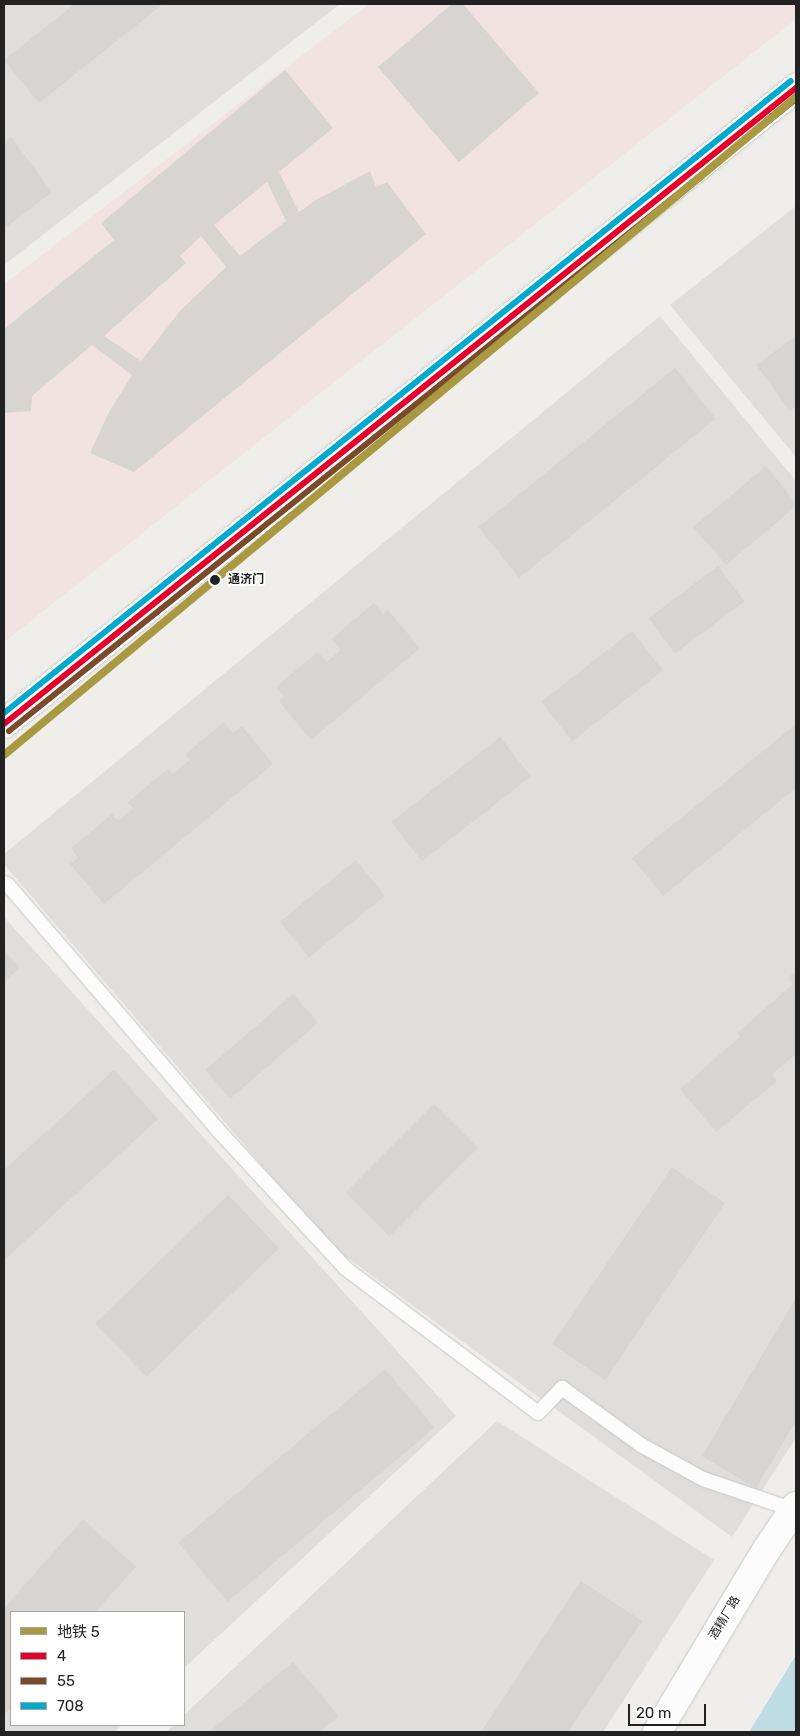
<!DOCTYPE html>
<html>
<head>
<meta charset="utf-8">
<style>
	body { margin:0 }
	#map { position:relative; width:800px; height:1736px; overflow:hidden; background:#f0eeeb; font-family:Rubik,"Noto Sans SC",sans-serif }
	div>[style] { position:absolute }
	.residential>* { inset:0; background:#dfdedc }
	.commercial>* { inset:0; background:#f1e3e1 }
	.water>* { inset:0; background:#bfdbe3 }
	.building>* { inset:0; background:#d7d4d2; transform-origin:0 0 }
	.roads { filter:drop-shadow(0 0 1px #c9c8c7) drop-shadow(0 0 1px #c9c8c7) }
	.service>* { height:14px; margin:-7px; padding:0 7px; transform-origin:7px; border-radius:7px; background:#fdfcfc }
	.minor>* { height:28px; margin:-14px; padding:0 14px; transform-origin:14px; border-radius:14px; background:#fdfcfc }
	.tertiary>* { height:28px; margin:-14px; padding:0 14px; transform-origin:14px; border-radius:14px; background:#fdfcfc }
	.bus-1>* { height:6px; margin:-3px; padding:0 3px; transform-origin:3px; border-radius:3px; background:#e4002b }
	.bus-2>* { height:6px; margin:-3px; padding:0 3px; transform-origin:3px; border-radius:3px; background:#7a4b2a }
	.bus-3>* { height:6px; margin:-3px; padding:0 3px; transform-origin:3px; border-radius:3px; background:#00a9ce }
	.metro-1>* { height:8px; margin:-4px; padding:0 4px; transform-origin:4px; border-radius:4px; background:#a99a41 }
	.dots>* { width:14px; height:14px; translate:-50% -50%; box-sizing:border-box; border:2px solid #fff; border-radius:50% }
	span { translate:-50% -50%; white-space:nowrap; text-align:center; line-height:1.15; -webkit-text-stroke:4px #fff; paint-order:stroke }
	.stop-label { font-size:12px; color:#222; font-weight:700 }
	.left { translate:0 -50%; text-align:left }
	.street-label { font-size:12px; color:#222 }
	.frame { position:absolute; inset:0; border:5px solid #222; pointer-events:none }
	.legend { position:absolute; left:10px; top:1611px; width:175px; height:115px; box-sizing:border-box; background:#fff; border:1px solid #a7a7a7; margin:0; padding:6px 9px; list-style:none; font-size:15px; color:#222 }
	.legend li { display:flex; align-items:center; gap:10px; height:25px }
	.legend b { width:25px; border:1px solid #a7a7a7 }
	.scale { position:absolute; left:628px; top:1704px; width:78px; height:22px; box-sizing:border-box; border:2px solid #222; border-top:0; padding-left:6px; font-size:15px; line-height:18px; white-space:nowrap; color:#222; -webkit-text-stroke:4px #fff; paint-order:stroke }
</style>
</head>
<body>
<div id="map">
	<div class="residential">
		<div style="clip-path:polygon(4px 4px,340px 4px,4px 265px)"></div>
		<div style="clip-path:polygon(796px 206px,796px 457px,670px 305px)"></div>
		<div style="clip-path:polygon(660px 316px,796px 481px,796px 1438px,732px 1537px,331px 1246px,4px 864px,4px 854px)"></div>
		<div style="clip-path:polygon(4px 917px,456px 1416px,184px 1668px,184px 1612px,11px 1612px,11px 1725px,122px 1725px,114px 1732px,4px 1732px)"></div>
		<div style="clip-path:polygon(497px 1421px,714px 1560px,603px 1732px,166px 1732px,174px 1725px,184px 1725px,184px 1715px)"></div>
	</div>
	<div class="commercial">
		<div style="clip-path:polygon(369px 4px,796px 4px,796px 19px,4px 642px,4px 284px)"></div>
	</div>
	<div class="water">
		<div style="clip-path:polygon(796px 1655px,796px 1732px,749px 1732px)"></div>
	</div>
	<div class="building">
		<div style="clip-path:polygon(75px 4px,163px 4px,39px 103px,4px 60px)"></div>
		<div style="clip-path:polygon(452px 4px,463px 4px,539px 93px,459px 162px,378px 67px)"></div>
		<div style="clip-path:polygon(evenodd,285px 70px,333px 128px,279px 172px,299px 212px,316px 200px,370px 171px,376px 187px,387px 182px,426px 234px,134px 472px,90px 453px,108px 414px,132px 375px,92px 345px,32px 396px,31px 411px,4px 413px,4px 329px,114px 240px,101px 223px,285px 70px,267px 182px,286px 221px,240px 256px,214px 225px,267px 182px,285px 70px,201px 236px,226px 267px,180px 311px,141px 361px,104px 336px,186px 263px,180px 256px,201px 236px)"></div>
		<div style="clip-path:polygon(11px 137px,52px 192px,4px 229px,4px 142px)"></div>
		<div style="clip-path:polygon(796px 336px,796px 406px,790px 411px,756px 365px)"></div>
		<div style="left:675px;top:368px;width:65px;height:253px;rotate:51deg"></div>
		<div style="clip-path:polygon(766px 466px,796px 503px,796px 506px,726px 565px,693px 527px)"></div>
		<div style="left:718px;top:566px;width:44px;height:87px;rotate:53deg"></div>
		<div style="clip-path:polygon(374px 603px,383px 614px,388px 610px,420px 648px,311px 740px,279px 701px,284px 696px,276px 687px,318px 652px,327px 662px,341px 650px,331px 639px)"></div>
		<div style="left:632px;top:631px;width:50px;height:115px;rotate:52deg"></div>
		<div style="clip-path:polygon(224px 722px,233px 733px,242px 726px,273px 764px,104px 904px,70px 864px,78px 858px,71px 848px,112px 814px,118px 821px,133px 809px,128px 802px,168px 769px,173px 774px,190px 760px,186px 754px)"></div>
		<div style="clip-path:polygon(796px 724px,796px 788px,663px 896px,632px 858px)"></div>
		<div style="left:500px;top:737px;width:50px;height:138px;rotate:52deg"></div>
		<div style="left:356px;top:860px;width:46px;height:98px;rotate:51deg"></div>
		<div style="clip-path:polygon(4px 950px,20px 967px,4px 982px)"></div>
		<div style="clip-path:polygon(796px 971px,796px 1054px,772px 1074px,777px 1081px,716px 1132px,680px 1089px,740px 1037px,737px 1033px,793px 984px,788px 978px)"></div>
		<div style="left:293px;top:994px;width:38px;height:116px;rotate:49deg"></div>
		<div style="clip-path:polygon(114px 1070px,158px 1119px,4px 1260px,4px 1170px)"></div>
		<div style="left:434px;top:1104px;width:62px;height:125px;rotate:45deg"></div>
		<div style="left:672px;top:1167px;width:64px;height:214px;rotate:34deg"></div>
		<div style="left:228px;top:1195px;width:74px;height:185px;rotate:46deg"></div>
		<div style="clip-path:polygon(796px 1298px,796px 1421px,756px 1488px,702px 1456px)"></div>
		<div style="left:385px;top:1369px;width:77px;height:270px;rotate:50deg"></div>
		<div style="clip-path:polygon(83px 1519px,136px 1567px,95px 1612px,11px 1612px,11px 1707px,4px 1715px,4px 1608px)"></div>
		<div style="clip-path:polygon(581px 1581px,642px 1621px,568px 1732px,481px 1732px)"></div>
		<div style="clip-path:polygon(293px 1662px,339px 1716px,320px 1732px,209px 1732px)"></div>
	</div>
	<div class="roads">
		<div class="service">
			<div style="left:4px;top:883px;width:4px;rotate:27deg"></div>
			<div style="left:8px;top:885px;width:320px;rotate:49.4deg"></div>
			<div style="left:216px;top:1128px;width:190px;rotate:47.3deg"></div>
			<div style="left:345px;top:1268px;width:241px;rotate:36.9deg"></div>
			<div style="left:538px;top:1413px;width:35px;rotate:-46deg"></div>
			<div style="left:562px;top:1388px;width:97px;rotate:35.8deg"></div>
			<div style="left:641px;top:1445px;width:71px;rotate:28.7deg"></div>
			<div style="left:703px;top:1479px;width:96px;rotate:18.8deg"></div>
		</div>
		<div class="minor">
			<div style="left:657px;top:1732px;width:214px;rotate:-59deg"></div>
			<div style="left:767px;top:1549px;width:52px;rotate:-56deg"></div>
		</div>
		<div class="tertiary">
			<div style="left:4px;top:724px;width:1016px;rotate:-38.77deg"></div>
		</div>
	</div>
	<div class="bus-1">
		<div style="left:4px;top:724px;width:1016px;rotate:-38.77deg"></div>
	</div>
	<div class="bus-2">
		<div style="left:9px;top:731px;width:1009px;rotate:-38.77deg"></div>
	</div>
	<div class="bus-3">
		<div style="left:4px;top:713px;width:1009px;rotate:-38.77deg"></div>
	</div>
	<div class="metro-1">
		<div style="left:4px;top:755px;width:1030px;rotate:-39.72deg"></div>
	</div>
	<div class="dots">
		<div style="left:215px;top:580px;background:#222"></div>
	</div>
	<div class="stop-label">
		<span class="left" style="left:228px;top:580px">通济门</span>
	</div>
	<div class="street-label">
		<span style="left:725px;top:1618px;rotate:-59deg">酒精厂路</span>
	</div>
	<div class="frame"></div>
	<ul class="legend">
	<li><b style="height:6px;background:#a99a41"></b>地铁 5</li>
	<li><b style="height:6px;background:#e4002b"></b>4</li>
	<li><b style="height:6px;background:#7a4b2a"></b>55</li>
	<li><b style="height:6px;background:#00a9ce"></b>708</li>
	</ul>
	<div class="scale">20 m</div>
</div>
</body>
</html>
